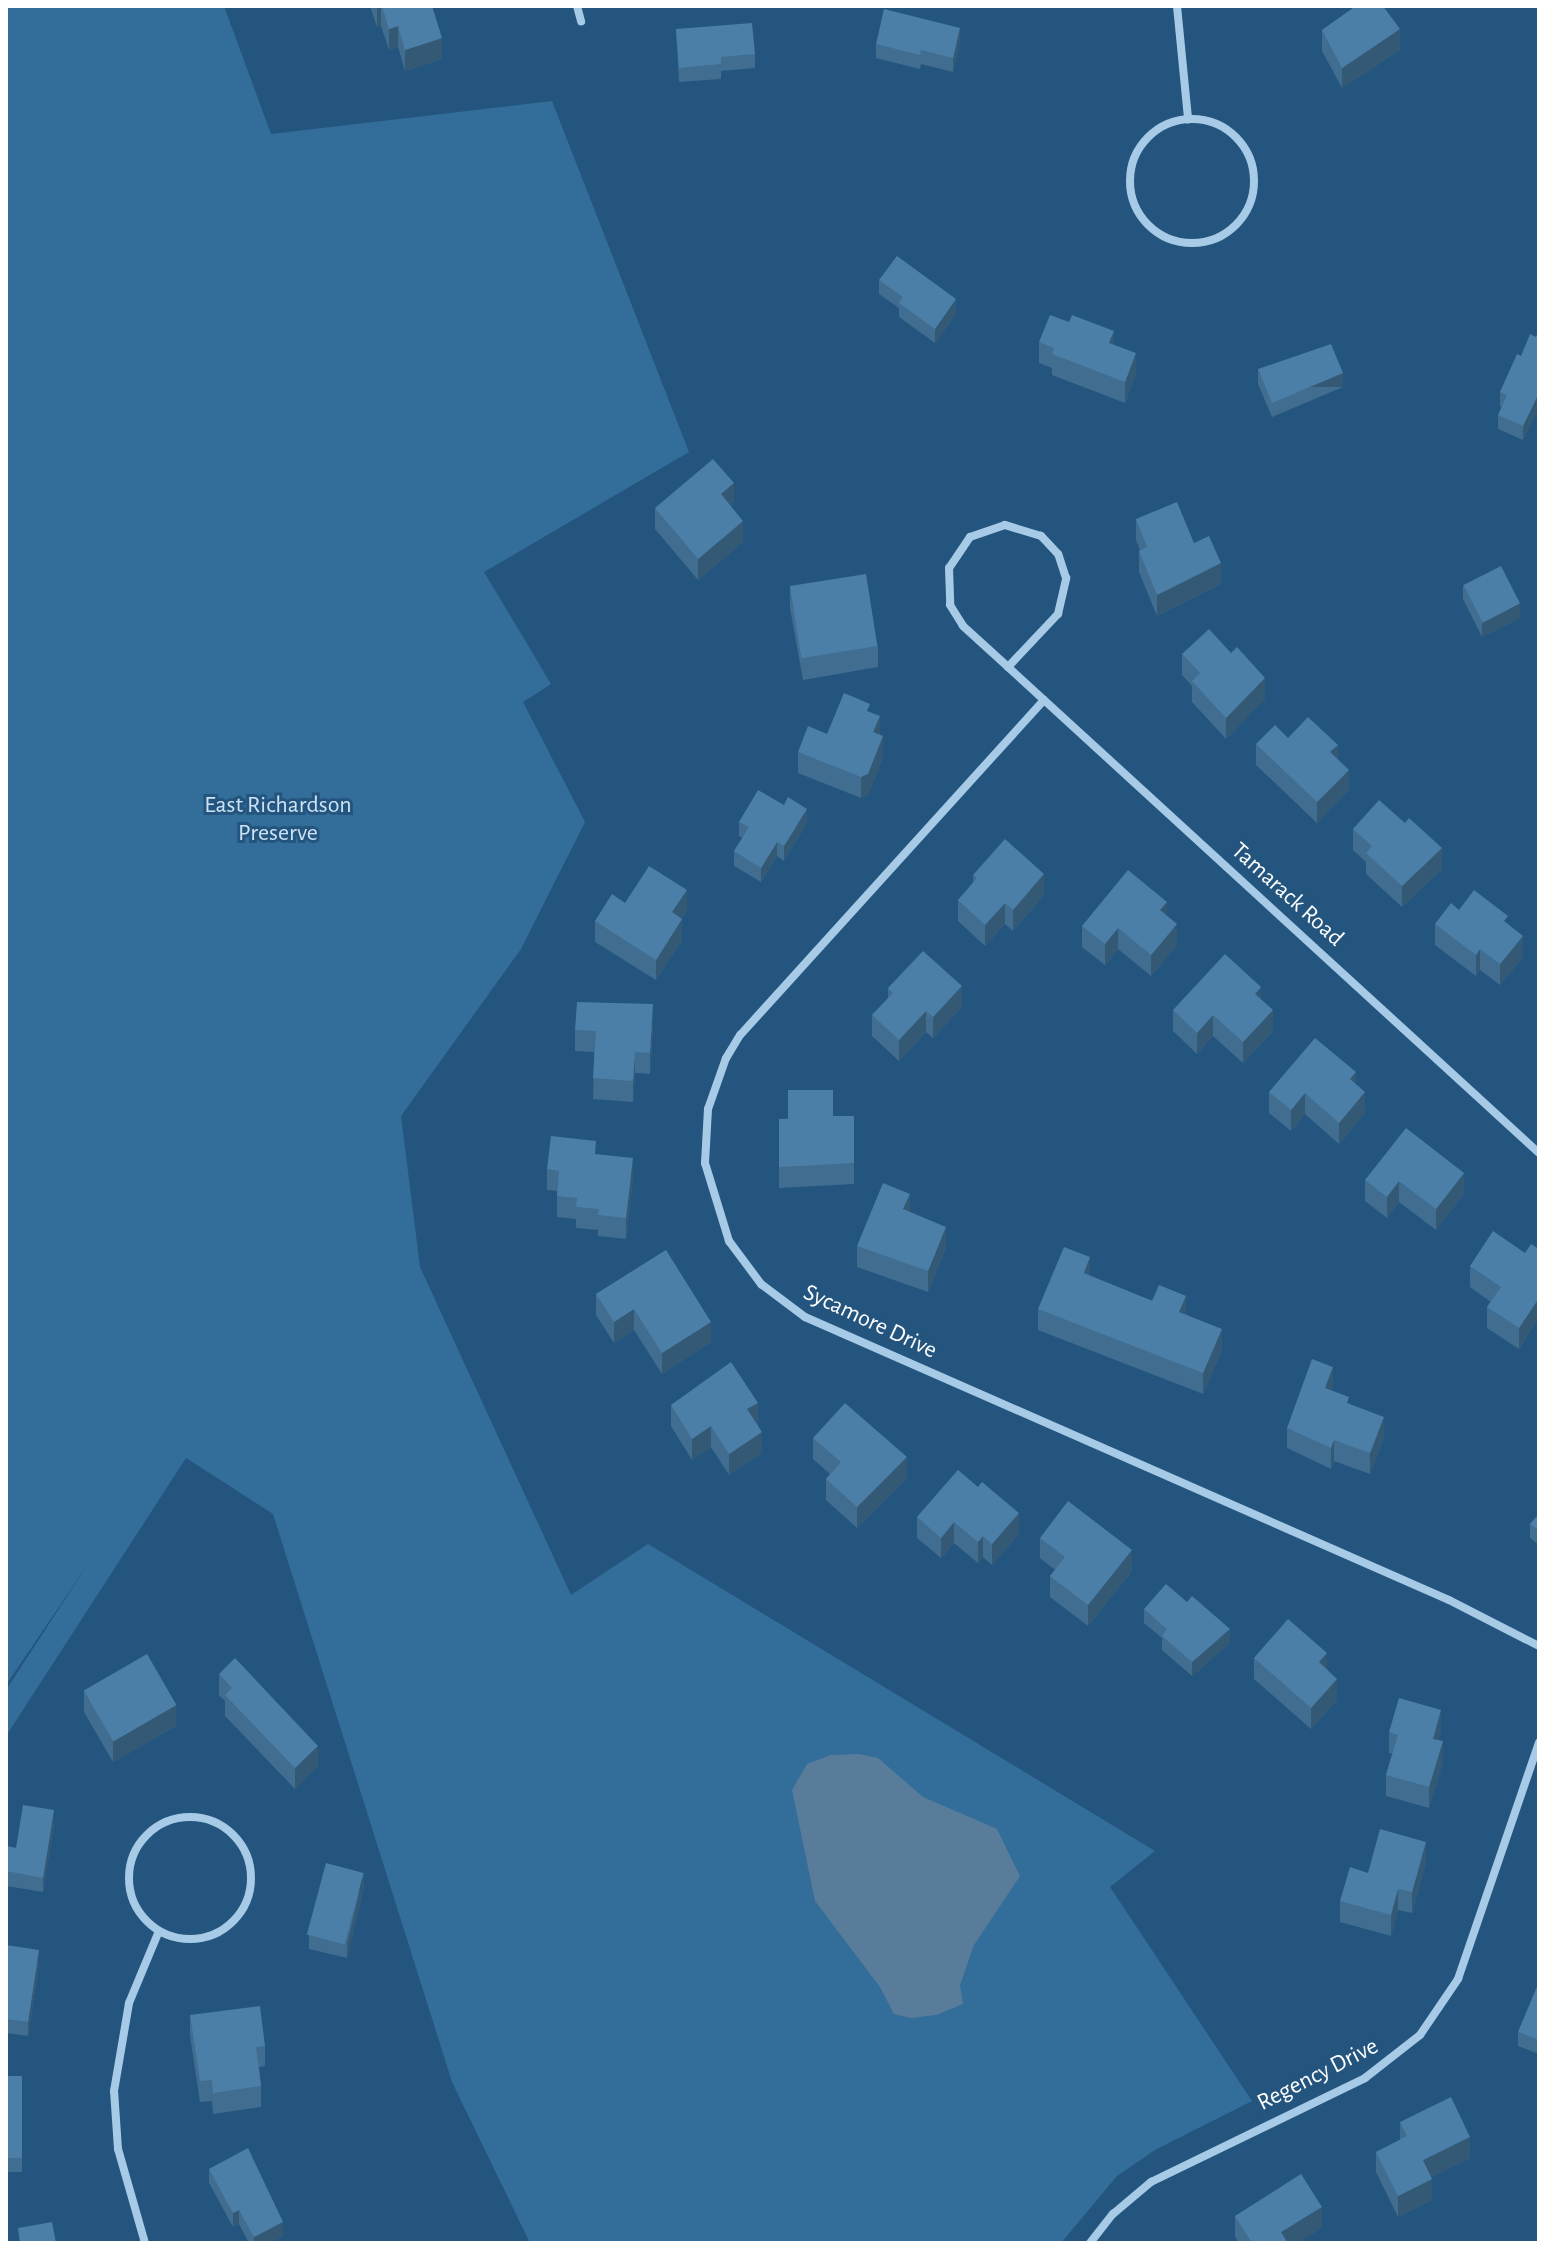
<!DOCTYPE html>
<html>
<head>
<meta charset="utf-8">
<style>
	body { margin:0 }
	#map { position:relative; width:1545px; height:2249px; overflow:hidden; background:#23557e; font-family:"Alegreya Sans",sans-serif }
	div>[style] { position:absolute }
	.green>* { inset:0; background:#336e9a }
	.water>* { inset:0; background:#587c99 }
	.minor>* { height:8px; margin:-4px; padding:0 4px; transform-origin:4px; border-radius:4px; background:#a7cbe6 }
	.minor>.ring { margin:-4px; padding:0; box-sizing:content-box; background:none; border:8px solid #a7cbe6; border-radius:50% }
	.wall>* { inset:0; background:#406d90; transform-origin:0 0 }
	.shaded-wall>* { inset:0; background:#345975; transform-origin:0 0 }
	.building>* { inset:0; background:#4b7fa7; transform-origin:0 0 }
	span { translate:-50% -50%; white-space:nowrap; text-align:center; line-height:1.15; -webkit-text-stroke:6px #23557e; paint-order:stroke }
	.park-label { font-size:24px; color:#cbe3f5 }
	.street-label { font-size:24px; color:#fff }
	.frame { position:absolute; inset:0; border:8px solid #fff; pointer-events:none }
</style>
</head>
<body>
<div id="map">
	<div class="green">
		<div style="clip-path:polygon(6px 6px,224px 6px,271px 134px,552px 101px,689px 452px,484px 572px,551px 684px,523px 702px,585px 822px,521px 949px,401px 1116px,420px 1267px,571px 1595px,648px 1544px,1155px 1851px,1110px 1887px,1252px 2101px,1155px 2150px,1117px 2176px,1061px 2243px,530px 2243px,452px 2082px,273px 1514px,186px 1458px,6px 1736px,6px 1690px,88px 1564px,6px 1685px)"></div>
	</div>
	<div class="water">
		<div style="clip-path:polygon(859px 1754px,878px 1758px,923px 1797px,997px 1829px,1020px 1876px,974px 1945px,960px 1985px,963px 2004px,936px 2015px,911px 2018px,894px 2014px,880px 1987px,815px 1901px,792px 1790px,807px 1764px,831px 1755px)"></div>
	</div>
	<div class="minor">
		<div style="left:577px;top:6px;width:16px;rotate:75deg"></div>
		<div style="left:1177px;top:6px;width:114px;rotate:84.4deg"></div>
		<div class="ring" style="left:1130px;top:119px;width:116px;height:116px"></div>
		<div style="left:1008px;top:667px;width:73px;rotate:-46.7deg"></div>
		<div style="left:1058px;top:614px;width:37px;rotate:-77deg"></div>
		<div style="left:1066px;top:578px;width:25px;rotate:-108deg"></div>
		<div style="left:1058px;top:554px;width:25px;rotate:-133deg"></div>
		<div style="left:1041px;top:536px;width:38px;rotate:-163deg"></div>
		<div style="left:1005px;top:525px;width:37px;rotate:161deg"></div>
		<div style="left:970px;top:537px;width:37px;rotate:124deg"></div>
		<div style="left:949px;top:568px;width:37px;rotate:88deg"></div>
		<div style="left:950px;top:605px;width:25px;rotate:58deg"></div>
		<div style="left:963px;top:626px;width:61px;rotate:42.3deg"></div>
		<div style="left:1008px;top:667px;width:720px;rotate:42.47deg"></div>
		<div style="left:1044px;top:700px;width:452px;rotate:132.2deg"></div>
		<div style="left:740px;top:1035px;width:27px;rotate:121deg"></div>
		<div style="left:726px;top:1058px;width:54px;rotate:109.4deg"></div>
		<div style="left:708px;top:1109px;width:54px;rotate:93.2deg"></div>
		<div style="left:705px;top:1163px;width:82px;rotate:72.9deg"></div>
		<div style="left:729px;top:1241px;width:54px;rotate:53.3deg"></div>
		<div style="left:761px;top:1284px;width:55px;rotate:36.9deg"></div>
		<div style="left:805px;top:1317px;width:703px;rotate:23.72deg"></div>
		<div style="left:1449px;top:1600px;width:101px;rotate:27.1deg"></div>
		<div class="ring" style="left:129px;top:1817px;width:114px;height:114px"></div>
		<div style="left:145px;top:2243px;width:98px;rotate:-106deg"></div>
		<div style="left:118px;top:2149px;width:58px;rotate:-93.9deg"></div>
		<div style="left:114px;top:2091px;width:89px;rotate:-80.3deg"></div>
		<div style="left:129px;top:2003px;width:78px;rotate:-67.4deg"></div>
		<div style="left:1090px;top:2243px;width:37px;rotate:-52deg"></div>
		<div style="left:1113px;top:2214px;width:50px;rotate:-40.1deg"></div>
		<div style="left:1151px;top:2182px;width:238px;rotate:-25.9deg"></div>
		<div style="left:1365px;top:2078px;width:70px;rotate:-38deg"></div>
		<div style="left:1420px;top:2035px;width:68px;rotate:-55.8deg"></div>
		<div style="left:1458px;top:1979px;width:250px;rotate:-71.1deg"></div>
	</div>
	<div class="wall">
		<div style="clip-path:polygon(370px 6px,432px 6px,442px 59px,405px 71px,398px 47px,389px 50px,381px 26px,377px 27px)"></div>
		<div style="clip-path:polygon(1353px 6px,1383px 6px,1400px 50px,1342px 88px,1322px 51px,1322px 30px,1353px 8px)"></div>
		<div style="clip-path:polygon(676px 29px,755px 54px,755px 68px,721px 71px,721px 79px,679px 82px)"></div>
		<div style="clip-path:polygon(960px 42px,953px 72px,921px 64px,920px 69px,876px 58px,876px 44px)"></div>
		<div style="clip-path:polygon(879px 280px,956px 314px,935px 343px,899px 317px,899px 308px,879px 294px)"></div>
		<div style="clip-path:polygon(1539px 330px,1539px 407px,1523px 440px,1498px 429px,1498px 415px,1502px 407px,1500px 406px,1500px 392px,1521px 356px,1536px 337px)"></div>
		<div style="clip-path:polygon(1039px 342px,1114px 345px,1136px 374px,1125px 403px,1052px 375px,1052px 368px,1039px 363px)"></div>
		<div style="clip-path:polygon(1258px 369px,1343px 387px,1272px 417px,1258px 384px)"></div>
		<div style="clip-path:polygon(734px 504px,731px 506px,743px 542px,698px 580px,655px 529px,655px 508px)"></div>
		<div style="clip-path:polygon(1136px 519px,1194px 543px,1221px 584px,1157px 616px,1139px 572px,1139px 551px,1140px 550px,1136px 540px)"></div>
		<div style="clip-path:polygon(1463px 585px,1520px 618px,1482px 637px,1463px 599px)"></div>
		<div style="clip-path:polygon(790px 587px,878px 646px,878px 667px,803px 680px,790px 608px)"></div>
		<div style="clip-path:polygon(1231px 653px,1265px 699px,1226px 739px,1192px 702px,1192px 686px,1182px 675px,1182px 654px)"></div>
		<div style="clip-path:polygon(870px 712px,880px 735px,883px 757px,868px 795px,861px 798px,798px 773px,798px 752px)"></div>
		<div style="clip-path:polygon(1288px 738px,1338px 759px,1349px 790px,1317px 823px,1256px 765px,1256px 744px)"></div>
		<div style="clip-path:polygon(739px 822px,807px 823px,784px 861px,777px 856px,761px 882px,734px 866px,734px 851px,743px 838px,739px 836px)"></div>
		<div style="clip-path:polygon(1353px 829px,1442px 869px,1402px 907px,1366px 874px,1366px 862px,1353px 850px)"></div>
		<div style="clip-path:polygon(973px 875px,1044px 895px,1013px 931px,1005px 924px,985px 946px,958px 921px,958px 900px,973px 883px)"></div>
		<div style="clip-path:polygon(1459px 910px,1508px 924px,1523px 957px,1500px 985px,1480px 970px,1476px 976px,1435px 945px,1435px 924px)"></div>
		<div style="clip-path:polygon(687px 911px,682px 918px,682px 940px,656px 980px,595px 942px,595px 921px)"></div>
		<div style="clip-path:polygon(1167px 916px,1177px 945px,1151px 976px,1118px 949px,1105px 965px,1082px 947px,1082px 926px)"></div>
		<div style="clip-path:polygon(888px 988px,962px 1007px,933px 1038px,926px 1032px,899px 1061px,872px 1036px,872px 1015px,888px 998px)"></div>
		<div style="clip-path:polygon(1261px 1000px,1273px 1031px,1243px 1063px,1213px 1036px,1197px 1054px,1173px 1031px,1173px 1010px)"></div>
		<div style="clip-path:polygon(653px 1025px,650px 1074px,635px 1073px,633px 1102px,593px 1099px,594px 1052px,575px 1051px,575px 1030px)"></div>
		<div style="clip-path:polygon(1356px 1084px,1365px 1113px,1339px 1144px,1305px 1114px,1291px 1131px,1269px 1113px,1269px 1092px)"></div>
		<div style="clip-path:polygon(833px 1116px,854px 1116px,854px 1184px,779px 1188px,779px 1119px)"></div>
		<div style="clip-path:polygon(596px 1154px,633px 1179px,626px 1239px,598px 1236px,598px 1230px,576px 1228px,576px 1219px,557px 1217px,557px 1191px,547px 1190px,547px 1169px)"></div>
		<div style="clip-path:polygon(1464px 1173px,1464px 1194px,1436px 1230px,1399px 1202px,1387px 1218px,1365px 1201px,1365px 1180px)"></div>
		<div style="clip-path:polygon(910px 1212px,946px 1248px,928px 1292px,857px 1267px,857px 1246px)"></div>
		<div style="clip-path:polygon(1539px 1249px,1539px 1318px,1519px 1349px,1487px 1328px,1487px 1307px,1491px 1302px,1470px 1287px,1470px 1266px)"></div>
		<div style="clip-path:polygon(666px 1250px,711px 1342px,662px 1374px,634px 1330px,614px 1343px,596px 1315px,596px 1294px)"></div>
		<div style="clip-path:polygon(1090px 1276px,1186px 1314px,1222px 1350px,1203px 1394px,1038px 1330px,1038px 1309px)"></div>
		<div style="clip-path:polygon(1333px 1388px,1332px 1391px,1349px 1404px,1384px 1438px,1370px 1474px,1334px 1461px,1331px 1469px,1287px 1448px,1287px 1428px)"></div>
		<div style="clip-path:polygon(671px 1405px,758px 1424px,762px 1453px,729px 1475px,711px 1447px,692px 1460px,671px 1426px)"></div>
		<div style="clip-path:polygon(813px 1438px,907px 1478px,857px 1528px,826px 1500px,826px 1479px,830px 1474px,813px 1459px)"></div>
		<div style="clip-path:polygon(958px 1470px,1019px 1534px,992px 1565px,983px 1557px,978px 1563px,954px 1543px,941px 1558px,917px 1538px,917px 1517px)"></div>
		<div style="clip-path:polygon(1539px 1514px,1539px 1545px,1530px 1538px,1530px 1524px)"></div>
		<div style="clip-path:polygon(1040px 1538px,1132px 1571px,1088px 1626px,1050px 1597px,1050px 1576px,1055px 1570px,1040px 1558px)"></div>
		<div style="clip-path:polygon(1144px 1609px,1230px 1643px,1192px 1676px,1162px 1650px,1162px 1638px,1144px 1623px)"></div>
		<div style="clip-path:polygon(1254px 1658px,1327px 1669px,1337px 1700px,1311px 1729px,1254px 1679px)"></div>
		<div style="clip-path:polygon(219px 1674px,318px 1766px,295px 1789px,225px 1716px,225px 1701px,219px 1695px)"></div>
		<div style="clip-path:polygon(84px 1691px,176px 1726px,113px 1762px,84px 1712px)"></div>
		<div style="clip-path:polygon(1441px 1731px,1438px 1740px,1443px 1762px,1429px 1808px,1386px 1796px,1386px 1775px,1392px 1754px,1389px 1753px,1389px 1732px)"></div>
		<div style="clip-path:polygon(54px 1824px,43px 1892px,6px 1886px,6px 1846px,16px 1848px)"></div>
		<div style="clip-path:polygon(1426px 1863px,1412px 1913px,1398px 1910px,1391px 1936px,1340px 1922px,1340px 1901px,1368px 1873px)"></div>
		<div style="clip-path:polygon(364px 1887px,347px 1958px,309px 1949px,309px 1935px)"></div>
		<div style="clip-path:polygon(6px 1945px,39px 1964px,28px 2036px,6px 2033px)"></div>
		<div style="clip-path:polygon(1539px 1982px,1539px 2054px,1518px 2046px,1518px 2032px)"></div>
		<div style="clip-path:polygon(190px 2015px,265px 2046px,265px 2066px,259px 2067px,261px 2086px,261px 2107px,213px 2114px,212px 2101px,200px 2102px,190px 2036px)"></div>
		<div style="left:6px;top:2076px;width:16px;height:96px"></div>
		<div style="clip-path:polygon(1400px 2122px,1470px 2158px,1431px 2177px,1432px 2200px,1398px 2217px,1376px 2172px,1376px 2152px,1400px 2140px)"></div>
		<div style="clip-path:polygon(209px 2169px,283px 2236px,270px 2243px,249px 2243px,239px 2224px,233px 2227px,209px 2183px)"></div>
		<div style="clip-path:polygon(1235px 2216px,1322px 2228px,1297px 2243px,1239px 2243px,1235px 2237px)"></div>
	</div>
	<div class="shaded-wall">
		<div style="left:377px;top:6px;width:4px;height:21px"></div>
		<div style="clip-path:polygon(398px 26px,398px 47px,389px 50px,389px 29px)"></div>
		<div style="clip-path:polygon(960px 28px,960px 42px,953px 72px,953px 58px)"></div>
		<div style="clip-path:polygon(1400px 29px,1400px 50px,1342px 88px,1342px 68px)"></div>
		<div style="clip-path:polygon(442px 38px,442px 59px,405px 71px,405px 50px)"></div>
		<div style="clip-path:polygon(956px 299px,956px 314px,935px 343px,935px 329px)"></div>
		<div style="clip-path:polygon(1114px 331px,1114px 352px,1109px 343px)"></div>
		<div style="clip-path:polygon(1136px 353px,1136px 374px,1125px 403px,1125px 382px)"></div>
		<div style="left:1343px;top:373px;width:14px;height:77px;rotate:90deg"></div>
		<div style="clip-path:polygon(1539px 393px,1539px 407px,1523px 440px,1523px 426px)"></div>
		<div style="clip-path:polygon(734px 483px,734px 504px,721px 515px,721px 494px)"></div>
		<div style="clip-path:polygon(743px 521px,743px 542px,698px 580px,698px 559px)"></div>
		<div style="clip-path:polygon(1221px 563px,1221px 584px,1157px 616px,1157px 595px)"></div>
		<div style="clip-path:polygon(1520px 604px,1520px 618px,1482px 637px,1482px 623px)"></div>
		<div style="clip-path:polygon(1265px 678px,1265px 699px,1226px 739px,1226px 718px)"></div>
		<div style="clip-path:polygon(880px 716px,880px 737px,873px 732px)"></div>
		<div style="clip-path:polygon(883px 736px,883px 757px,868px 795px,861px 798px,861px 777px)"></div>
		<div style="clip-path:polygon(1338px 745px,1338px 766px,1330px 752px)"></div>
		<div style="clip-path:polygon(1349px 770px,1349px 790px,1317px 823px,1317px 802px)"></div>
		<div style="clip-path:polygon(807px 809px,807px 823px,784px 861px,784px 846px)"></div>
		<div style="clip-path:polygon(777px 842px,777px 856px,761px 882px,761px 868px)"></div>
		<div style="clip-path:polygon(1442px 848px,1442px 869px,1402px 907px,1402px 886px)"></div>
		<div style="clip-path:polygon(1044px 874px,1044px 895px,1013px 931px,1013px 910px)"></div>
		<div style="clip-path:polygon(687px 890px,687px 911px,672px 933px,672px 912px)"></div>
		<div style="clip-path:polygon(1167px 902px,1167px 923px,1160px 910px)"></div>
		<div style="clip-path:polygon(1005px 903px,1005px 924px,985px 946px,985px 925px)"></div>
		<div style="clip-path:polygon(682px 919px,682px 940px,656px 980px,656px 960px)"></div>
		<div style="clip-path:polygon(1177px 924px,1177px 945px,1151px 976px,1151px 955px)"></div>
		<div style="clip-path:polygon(1118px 928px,1118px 949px,1105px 965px,1105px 944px)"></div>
		<div style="clip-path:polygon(1523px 936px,1523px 957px,1500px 985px,1500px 964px)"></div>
		<div style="clip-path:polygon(1480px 949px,1480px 970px,1476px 976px,1476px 955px)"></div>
		<div style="clip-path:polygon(962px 986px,962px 1007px,933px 1038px,933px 1017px)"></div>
		<div style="clip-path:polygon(1261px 987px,1261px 1008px,1255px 994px)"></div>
		<div style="clip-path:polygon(653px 1004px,653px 1025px,650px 1074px,650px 1053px)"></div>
		<div style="clip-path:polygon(1273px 1010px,1273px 1031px,1243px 1063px,1243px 1042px)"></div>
		<div style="clip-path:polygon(926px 1011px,926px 1032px,899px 1061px,899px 1040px)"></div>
		<div style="clip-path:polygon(1213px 1015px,1213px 1036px,1197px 1054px,1197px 1033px)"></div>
		<div style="clip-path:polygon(635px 1052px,635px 1073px,633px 1102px,633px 1081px)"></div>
		<div style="clip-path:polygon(1356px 1072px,1356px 1093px,1350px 1079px)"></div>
		<div style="clip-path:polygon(1365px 1092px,1365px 1113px,1339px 1144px,1339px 1123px)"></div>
		<div style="clip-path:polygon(1305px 1093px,1305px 1114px,1291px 1131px,1291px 1110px)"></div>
		<div style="clip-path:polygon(633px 1158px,633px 1179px,626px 1239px,626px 1218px)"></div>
		<div style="clip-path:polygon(1464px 1173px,1464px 1194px,1436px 1230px,1436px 1209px)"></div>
		<div style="clip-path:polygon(1399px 1181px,1399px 1202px,1387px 1218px,1387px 1197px)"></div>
		<div style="clip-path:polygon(910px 1194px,910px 1214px,903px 1209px)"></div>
		<div style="clip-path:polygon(946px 1227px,946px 1248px,928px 1292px,928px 1271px)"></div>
		<div style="clip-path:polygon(1090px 1257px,1090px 1278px,1084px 1273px)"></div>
		<div style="clip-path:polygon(1186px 1296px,1186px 1317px,1179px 1312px)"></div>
		<div style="clip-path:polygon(1539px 1298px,1539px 1318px,1519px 1349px,1519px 1328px)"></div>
		<div style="clip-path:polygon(634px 1309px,634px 1330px,614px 1343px,614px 1322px)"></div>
		<div style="clip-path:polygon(711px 1322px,711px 1342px,662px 1374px,662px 1353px)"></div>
		<div style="clip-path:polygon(1222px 1329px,1222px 1350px,1203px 1394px,1203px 1373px)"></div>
		<div style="clip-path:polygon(1333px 1367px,1333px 1388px,1325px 1409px,1325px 1388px)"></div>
		<div style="clip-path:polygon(758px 1403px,758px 1424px,747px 1430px,747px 1409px)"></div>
		<div style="clip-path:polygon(1384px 1417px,1384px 1438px,1370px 1474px,1370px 1453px)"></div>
		<div style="clip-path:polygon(711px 1426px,711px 1447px,692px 1460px,692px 1439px)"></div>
		<div style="clip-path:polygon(762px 1432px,762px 1453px,729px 1475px,729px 1454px)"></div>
		<div style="clip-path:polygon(1334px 1440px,1334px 1461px,1331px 1469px,1331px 1448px)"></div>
		<div style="clip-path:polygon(907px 1457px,907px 1478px,857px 1528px,857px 1507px)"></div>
		<div style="clip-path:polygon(1019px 1513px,1019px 1534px,992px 1565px,992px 1544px)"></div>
		<div style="clip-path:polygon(954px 1522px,954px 1543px,941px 1558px,941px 1538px)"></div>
		<div style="clip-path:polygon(983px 1536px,983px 1557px,978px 1563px,978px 1542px)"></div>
		<div style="clip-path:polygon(1132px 1550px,1132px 1571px,1088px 1626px,1088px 1605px)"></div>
		<div style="clip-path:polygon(1230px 1629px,1230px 1643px,1192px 1676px,1192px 1662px)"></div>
		<div style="clip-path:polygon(1327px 1653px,1327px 1674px,1319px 1662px)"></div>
		<div style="clip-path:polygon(1337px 1679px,1337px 1700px,1311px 1729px,1311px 1708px)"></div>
		<div style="clip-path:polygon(176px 1705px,176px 1726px,113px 1762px,113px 1741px)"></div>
		<div style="clip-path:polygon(1441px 1710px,1441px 1731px,1433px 1760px,1433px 1739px)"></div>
		<div style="clip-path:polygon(1443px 1741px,1443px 1762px,1429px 1808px,1429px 1787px)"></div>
		<div style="clip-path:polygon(318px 1746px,318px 1766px,295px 1789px,295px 1768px)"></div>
		<div style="clip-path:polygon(54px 1810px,54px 1824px,43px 1892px,43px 1878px)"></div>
		<div style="clip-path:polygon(1426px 1842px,1426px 1863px,1412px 1913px,1412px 1892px)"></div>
		<div style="clip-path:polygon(364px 1873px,364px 1887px,347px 1958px,347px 1944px)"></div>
		<div style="clip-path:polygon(1398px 1889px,1398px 1910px,1391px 1936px,1391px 1915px)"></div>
		<div style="clip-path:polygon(39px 1950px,39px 1964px,28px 2036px,28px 2022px)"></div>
		<div style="clip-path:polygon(1470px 2137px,1470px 2158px,1423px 2181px,1423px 2160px)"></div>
		<div style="clip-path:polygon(1432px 2179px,1432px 2200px,1398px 2217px,1398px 2196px)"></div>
		<div style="clip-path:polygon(1322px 2207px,1322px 2228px,1297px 2243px,1281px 2243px,1281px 2232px)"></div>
		<div style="clip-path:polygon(239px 2210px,239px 2224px,233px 2227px,233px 2213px)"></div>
		<div style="clip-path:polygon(283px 2222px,283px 2236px,270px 2243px,254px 2243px,254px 2237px)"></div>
	</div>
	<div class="building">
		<div style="clip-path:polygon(382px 6px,432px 6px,442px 38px,405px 50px,398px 26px,389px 29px)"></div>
		<div style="clip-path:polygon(1356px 6px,1383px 6px,1400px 29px,1342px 68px,1322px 30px)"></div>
		<div style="clip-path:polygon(884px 9px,960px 28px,953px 58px,921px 50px,920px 55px,876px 44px)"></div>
		<div style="clip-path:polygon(752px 23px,755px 54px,721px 57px,721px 64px,679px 68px,676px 29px)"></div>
		<div style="clip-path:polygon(897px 256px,956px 299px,935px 329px,899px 303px,903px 297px,879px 280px)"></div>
		<div style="clip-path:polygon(1050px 315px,1069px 322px,1072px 315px,1114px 331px,1109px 343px,1136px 353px,1125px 382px,1052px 354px,1054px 348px,1039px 342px)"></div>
		<div style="clip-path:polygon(1539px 330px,1539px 393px,1523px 426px,1498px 415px,1507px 395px,1500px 392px,1517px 354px,1521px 356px,1530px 334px,1536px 337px)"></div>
		<div style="clip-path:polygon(1331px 344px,1343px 373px,1272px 403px,1258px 369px)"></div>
		<div style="clip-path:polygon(713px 459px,734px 483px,721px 494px,743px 521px,698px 559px,655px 508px)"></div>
		<div style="clip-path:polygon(1177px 502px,1194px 543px,1209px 536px,1221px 563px,1157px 595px,1139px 551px,1147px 547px,1136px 519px)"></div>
		<div style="left:1501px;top:566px;width:42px;height:42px;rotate:63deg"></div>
		<div style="left:866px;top:574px;width:73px;height:77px;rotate:81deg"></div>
		<div style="clip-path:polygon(1209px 629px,1231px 653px,1237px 647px,1265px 678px,1226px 718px,1192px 681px,1200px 673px,1182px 654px)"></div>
		<div style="clip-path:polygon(844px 693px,870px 704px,867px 711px,880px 716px,873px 732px,883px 736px,868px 774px,861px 777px,798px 752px,808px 726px,827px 734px)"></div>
		<div style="clip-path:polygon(1308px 717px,1338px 745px,1330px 752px,1349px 770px,1317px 802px,1256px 744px,1275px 725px,1288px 738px)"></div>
		<div style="clip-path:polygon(758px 790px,784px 805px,788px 797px,807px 809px,784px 846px,777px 842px,761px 868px,734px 851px,749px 827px,739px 822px)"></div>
		<div style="clip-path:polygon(1379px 800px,1405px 823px,1409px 818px,1442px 848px,1402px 886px,1366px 853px,1372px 846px,1353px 829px)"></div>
		<div style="clip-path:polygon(1005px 839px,1044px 874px,1013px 910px,1005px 903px,985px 925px,958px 900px,977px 878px,973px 875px)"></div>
		<div style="clip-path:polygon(649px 866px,687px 890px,672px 912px,682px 919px,656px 960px,595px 921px,612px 894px,625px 903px)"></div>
		<div style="clip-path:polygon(1128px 870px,1167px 902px,1160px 910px,1177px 924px,1151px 955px,1118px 928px,1105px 944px,1082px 926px)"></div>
		<div style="clip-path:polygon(1474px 890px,1508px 916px,1504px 921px,1523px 936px,1500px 964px,1480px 949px,1476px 955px,1435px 924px,1451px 903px,1459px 910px)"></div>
		<div style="clip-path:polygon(923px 951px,962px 986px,933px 1017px,926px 1011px,899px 1040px,872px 1015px,893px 993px,888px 988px)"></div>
		<div style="clip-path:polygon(1225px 954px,1261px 987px,1255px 994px,1273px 1010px,1243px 1042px,1213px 1015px,1197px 1033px,1173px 1010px)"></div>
		<div style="clip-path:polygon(577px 1002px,653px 1004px,650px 1053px,635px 1052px,633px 1081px,593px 1078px,596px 1031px,575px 1030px)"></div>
		<div style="clip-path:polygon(1315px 1038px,1356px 1072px,1350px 1079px,1365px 1092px,1339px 1123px,1305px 1093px,1291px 1110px,1269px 1092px)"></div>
		<div style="clip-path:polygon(788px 1090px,833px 1090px,833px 1116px,854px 1116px,854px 1163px,779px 1167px,779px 1119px,788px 1119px)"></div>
		<div style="clip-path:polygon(1406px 1128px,1464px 1173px,1436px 1209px,1399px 1181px,1387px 1197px,1365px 1180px)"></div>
		<div style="clip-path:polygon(551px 1136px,596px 1141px,595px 1154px,633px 1158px,626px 1218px,598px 1215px,599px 1209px,576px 1207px,577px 1198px,557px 1196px,559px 1171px,547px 1169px)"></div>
		<div style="clip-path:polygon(883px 1183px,910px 1194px,903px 1209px,946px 1227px,928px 1271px,857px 1246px)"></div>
		<div style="clip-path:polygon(1493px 1231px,1525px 1253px,1531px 1244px,1539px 1249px,1539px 1298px,1519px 1328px,1487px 1307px,1501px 1287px,1470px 1266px)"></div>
		<div style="clip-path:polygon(1064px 1247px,1090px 1257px,1084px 1273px,1152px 1301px,1159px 1285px,1186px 1296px,1179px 1312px,1222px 1329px,1203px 1373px,1038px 1309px)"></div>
		<div style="clip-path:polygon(666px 1250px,711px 1322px,662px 1353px,634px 1309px,614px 1322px,596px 1294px)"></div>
		<div style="clip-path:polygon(1312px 1359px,1333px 1367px,1325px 1388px,1349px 1397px,1347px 1403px,1384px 1417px,1370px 1453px,1334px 1440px,1331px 1448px,1287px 1428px)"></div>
		<div style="clip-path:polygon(731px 1362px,758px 1403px,747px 1409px,762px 1432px,729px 1454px,711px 1426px,692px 1439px,671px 1405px)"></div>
		<div style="clip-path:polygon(845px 1403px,907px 1457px,857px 1507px,826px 1479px,841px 1462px,813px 1438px)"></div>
		<div style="clip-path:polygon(958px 1470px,978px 1487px,982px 1482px,1019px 1513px,992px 1544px,983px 1536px,978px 1542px,954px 1522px,941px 1538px,917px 1517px)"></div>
		<div style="clip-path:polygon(1068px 1501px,1132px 1550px,1088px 1605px,1050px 1576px,1065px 1557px,1040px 1538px)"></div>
		<div style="clip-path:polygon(1539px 1514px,1539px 1531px,1530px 1524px)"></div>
		<div style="clip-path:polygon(1166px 1584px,1187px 1602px,1192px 1596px,1230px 1629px,1192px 1662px,1162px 1636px,1167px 1629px,1144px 1609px)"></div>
		<div style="clip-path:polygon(1288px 1619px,1327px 1653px,1319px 1662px,1337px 1679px,1311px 1708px,1254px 1658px)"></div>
		<div style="left:147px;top:1654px;width:59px;height:73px;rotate:60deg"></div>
		<div style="clip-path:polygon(235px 1658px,318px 1746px,295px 1768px,225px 1695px,232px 1688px,219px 1674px)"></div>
		<div style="clip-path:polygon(1399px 1698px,1441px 1710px,1433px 1739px,1443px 1741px,1429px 1787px,1386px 1775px,1398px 1735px,1389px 1732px)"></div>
		<div style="clip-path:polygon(23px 1805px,54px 1810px,43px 1878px,6px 1871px,6px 1846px,16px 1848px)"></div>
		<div style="clip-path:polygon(1380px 1829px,1426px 1842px,1412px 1892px,1398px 1889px,1391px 1915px,1340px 1901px,1350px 1867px,1368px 1873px)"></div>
		<div style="left:326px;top:1863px;width:39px;height:74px;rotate:15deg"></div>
		<div style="clip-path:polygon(6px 1945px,39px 1950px,28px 2022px,6px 2019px)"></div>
		<div style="clip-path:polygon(1539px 1982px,1539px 2040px,1518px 2032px)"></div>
		<div style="clip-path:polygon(260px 2006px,265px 2046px,256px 2047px,261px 2086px,213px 2093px,212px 2080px,200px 2081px,190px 2015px)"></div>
		<div style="left:6px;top:2076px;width:16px;height:82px"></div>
		<div style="clip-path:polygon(1451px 2097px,1470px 2137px,1423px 2160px,1432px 2179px,1398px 2196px,1376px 2152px,1407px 2136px,1400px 2122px)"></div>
		<div style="clip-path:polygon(248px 2148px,283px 2222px,254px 2237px,239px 2210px,233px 2213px,209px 2169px)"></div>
		<div style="clip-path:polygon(1301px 2174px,1322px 2207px,1281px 2232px,1287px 2242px,1286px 2243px,1252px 2243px,1235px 2216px)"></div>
		<div style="clip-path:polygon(52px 2222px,56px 2243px,20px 2243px,18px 2228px)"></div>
	</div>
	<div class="park-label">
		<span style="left:278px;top:820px">East Richardson<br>Preserve</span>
	</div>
	<div class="street-label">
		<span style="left:1287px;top:895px;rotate:42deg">Tamarack Road</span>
		<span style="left:870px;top:1322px;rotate:25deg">Sycamore Drive</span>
		<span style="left:1318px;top:2075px;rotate:-27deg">Regency Drive</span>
	</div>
	<div class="frame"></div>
</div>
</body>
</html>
